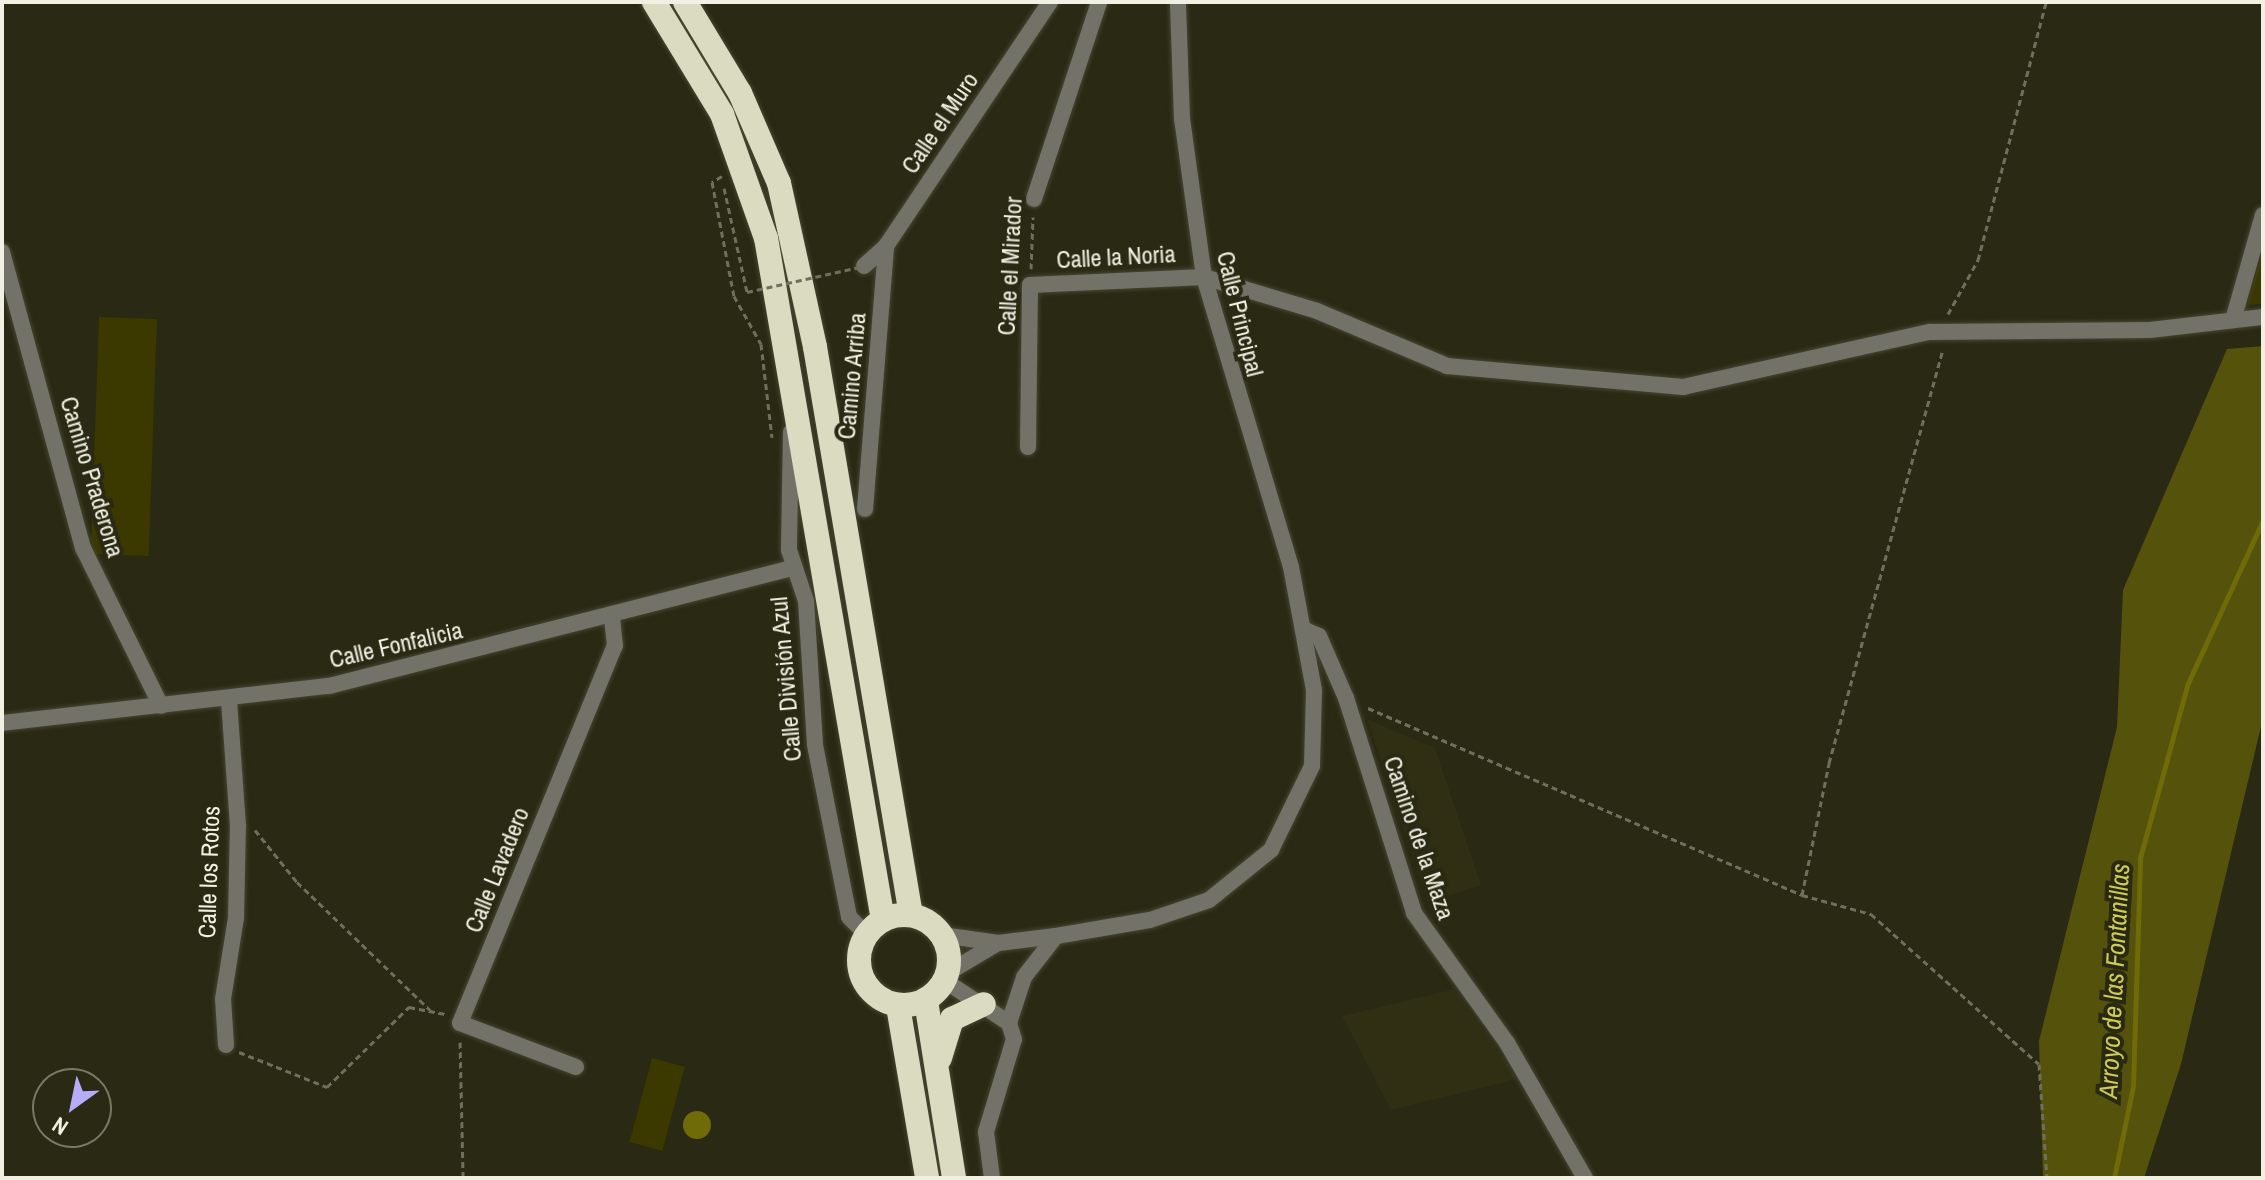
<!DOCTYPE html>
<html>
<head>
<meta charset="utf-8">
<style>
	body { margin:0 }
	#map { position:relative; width:2265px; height:1180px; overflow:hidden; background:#292914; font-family:"Archivo Narrow",sans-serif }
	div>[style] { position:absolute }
	.built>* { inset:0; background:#302f13 }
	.green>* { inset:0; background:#3b3800; transform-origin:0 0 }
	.forest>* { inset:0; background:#54520b }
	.water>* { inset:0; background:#6f6b08 }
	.round { border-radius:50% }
	.stream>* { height:5px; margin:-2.5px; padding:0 2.5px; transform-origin:2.5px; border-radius:2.5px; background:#6f6b08 }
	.path>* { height:3px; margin-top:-1.5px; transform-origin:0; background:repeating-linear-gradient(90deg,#6f6f5d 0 6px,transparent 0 10px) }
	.roads { filter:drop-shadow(0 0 2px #454531) drop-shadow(0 0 2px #454531) }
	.street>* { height:16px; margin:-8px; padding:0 8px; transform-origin:8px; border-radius:8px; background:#727268 }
	.highway>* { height:24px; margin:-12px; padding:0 12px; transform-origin:12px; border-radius:12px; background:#dbdbc1 }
	.highway>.ring { margin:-12px; padding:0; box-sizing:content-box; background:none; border:24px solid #dbdbc1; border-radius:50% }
	.path-bridge>* { height:3px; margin-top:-1.5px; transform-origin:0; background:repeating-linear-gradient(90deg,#6f6f5d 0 6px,transparent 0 10px) }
	span { translate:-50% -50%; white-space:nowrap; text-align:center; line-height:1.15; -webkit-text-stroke:8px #292914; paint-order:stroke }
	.street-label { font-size:24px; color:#f0f0e3 }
	.water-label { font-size:26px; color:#cfcb57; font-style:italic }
	.frame { position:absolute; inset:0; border:4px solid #f0f0e3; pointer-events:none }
	.north { position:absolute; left:32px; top:1068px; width:80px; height:80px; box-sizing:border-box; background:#292914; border:2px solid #797967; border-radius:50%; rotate:213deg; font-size:22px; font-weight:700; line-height:32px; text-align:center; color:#f0f0e3 }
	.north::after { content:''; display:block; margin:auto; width:28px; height:36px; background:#b6acf8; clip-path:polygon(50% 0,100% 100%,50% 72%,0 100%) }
</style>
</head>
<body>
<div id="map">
	<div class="built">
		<div style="clip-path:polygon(1367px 719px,1435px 748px,1481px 885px,1428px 903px)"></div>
		<div style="clip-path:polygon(1455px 989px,1518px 1079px,1391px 1110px,1342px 1016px)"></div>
	</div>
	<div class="green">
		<div style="clip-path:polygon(2263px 248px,2263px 304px,2247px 305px)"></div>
		<div style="left:99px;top:317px;width:58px;height:237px;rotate:2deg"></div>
		<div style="left:652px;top:1058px;width:34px;height:87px;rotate:15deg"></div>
	</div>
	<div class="forest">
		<div style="clip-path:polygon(2263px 346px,2263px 718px,2181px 1064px,2144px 1178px,2043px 1178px,2039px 1041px,2117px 727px,2123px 590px,2227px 349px)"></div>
	</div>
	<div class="water">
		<div class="round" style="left:683px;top:1111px;width:28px;height:28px"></div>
	</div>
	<div class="stream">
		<div style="left:2114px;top:1178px;width:94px;rotate:-78.3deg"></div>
		<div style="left:2133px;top:1086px;width:228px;rotate:-88.2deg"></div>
		<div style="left:2140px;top:858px;width:181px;rotate:-74.7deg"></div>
		<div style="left:2188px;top:683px;width:179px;rotate:-65.3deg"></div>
	</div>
	<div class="path">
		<div style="left:722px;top:176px;width:12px;rotate:149deg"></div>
		<div style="left:712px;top:182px;width:116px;rotate:79.1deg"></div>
		<div style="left:734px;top:296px;width:55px;rotate:60.6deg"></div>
		<div style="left:761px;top:344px;width:94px;rotate:83.3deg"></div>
		<div style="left:724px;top:188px;width:107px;rotate:77.5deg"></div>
		<div style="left:1031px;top:269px;width:52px;rotate:-87.8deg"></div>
		<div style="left:1948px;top:314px;width:62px;rotate:-60.9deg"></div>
		<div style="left:1978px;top:260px;width:267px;rotate:-75.2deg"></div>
		<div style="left:1368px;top:708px;width:473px;rotate:23.3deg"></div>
		<div style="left:1802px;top:895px;width:72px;rotate:15.4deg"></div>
		<div style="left:1871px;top:914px;width:225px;rotate:41.8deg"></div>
		<div style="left:2039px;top:1064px;width:114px;rotate:86deg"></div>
		<div style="left:255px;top:830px;width:67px;rotate:51.1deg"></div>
		<div style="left:297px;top:882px;width:185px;rotate:43.9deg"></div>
		<div style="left:1802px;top:895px;width:135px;rotate:-78.4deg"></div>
		<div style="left:1829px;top:763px;width:429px;rotate:-74.6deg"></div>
		<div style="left:460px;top:1042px;width:136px;rotate:88.7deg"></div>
		<div style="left:239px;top:1052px;width:95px;rotate:21.7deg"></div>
		<div style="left:327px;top:1087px;width:115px;rotate:-44.3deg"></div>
		<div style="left:409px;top:1007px;width:38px;rotate:11deg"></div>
	</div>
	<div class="roads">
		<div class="street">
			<div style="left:1034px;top:199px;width:207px;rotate:-71.7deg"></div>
			<div style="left:2px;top:252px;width:307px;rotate:74.7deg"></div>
			<div style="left:83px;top:548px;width:176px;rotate:63.7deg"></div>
			<div style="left:864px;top:266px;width:30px;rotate:-42deg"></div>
			<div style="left:886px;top:246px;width:294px;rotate:-56.1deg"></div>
			<div style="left:2233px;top:320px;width:109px;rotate:-74.1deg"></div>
			<div style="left:791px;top:432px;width:118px;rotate:91deg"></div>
			<div style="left:789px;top:550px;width:54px;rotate:71.6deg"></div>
			<div style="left:806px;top:601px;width:144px;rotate:86.4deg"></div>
			<div style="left:815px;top:745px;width:175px;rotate:78.8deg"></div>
			<div style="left:849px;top:917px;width:25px;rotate:45deg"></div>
			<div style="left:1028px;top:447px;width:162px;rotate:-89.3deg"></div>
			<div style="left:1030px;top:285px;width:174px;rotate:-2.6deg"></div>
			<div style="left:1204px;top:277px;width:118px;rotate:16.7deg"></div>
			<div style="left:1317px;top:311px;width:141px;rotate:22.9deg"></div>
			<div style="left:1447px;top:366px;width:237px;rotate:5.1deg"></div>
			<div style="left:1683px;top:387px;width:253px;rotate:-12.6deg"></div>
			<div style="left:1930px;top:332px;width:220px;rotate:-0.5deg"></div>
			<div style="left:2150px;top:330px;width:114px;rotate:-6.6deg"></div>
			<div style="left:865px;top:509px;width:264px;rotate:-85.4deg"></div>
			<div style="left:1303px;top:629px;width:17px;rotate:24deg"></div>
			<div style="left:1319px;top:636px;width:68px;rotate:66.5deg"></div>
			<div style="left:1346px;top:698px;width:225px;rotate:72.4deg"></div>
			<div style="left:1414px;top:913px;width:160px;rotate:54.4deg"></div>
			<div style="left:1507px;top:1043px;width:156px;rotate:60deg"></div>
			<div style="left:2px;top:723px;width:329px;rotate:-6.5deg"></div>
			<div style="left:329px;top:686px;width:479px;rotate:-14.3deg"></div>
			<div style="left:942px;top:935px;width:57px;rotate:8.1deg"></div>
			<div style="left:998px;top:943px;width:58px;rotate:-6.9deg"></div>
			<div style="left:1056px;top:936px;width:95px;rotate:-9.7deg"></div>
			<div style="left:1150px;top:920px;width:62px;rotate:-18.7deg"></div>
			<div style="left:1209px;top:900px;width:80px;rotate:-38.9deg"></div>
			<div style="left:1271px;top:850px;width:93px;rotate:-64deg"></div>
			<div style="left:1312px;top:766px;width:76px;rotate:-88.5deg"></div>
			<div style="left:1314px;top:690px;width:125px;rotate:-100.6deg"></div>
			<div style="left:1291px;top:567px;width:303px;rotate:-106.7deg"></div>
			<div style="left:1204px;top:277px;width:160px;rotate:-97.9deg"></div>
			<div style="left:1182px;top:119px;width:117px;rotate:-92deg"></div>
			<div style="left:949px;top:972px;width:57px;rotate:-30.6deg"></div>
			<div style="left:945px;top:981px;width:77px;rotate:33.3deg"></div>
			<div style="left:1009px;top:1023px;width:17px;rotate:73deg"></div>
			<div style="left:1014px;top:1039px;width:97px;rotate:106.8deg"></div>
			<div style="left:986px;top:1132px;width:46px;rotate:82.6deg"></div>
			<div style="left:1009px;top:1023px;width:48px;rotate:-71.9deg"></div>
			<div style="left:1024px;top:977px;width:52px;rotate:-52deg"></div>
			<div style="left:226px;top:1045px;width:46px;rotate:-93.7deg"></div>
			<div style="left:223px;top:999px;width:82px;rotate:-80.9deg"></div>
			<div style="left:236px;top:918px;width:92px;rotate:-88.8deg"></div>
			<div style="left:238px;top:826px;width:126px;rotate:-94.1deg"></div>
			<div style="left:576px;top:1067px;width:124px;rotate:-159.2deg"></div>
			<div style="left:460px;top:1023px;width:408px;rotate:-67.7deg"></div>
			<div style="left:615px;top:646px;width:27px;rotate:-96deg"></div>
		</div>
		<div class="highway">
			<div style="left:654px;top:2px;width:131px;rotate:58.7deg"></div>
			<div style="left:722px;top:114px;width:132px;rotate:70.5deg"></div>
			<div style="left:766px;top:238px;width:692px;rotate:80.27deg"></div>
			<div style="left:685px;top:2px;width:106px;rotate:58.9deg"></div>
			<div style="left:740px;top:93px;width:98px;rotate:66.6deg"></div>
			<div style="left:779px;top:183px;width:168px;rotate:77.6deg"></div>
			<div style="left:815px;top:347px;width:576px;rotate:80.41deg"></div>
			<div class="ring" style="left:859px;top:915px;width:66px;height:66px"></div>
			<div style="left:926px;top:1001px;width:179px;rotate:81deg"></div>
			<div style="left:898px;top:1006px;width:174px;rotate:80.4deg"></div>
			<div style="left:940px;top:1058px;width:41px;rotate:-72.9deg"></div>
			<div style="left:952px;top:1019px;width:35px;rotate:-25deg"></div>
		</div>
	</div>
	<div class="path-bridge">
		<div style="left:747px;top:292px;width:120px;rotate:-12.5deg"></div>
	</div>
	<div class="street-label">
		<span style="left:940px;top:123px;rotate:-56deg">Calle el Muro</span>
		<span style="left:1116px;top:257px;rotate:-3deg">Calle la Noria</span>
		<span style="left:1010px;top:266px;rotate:-87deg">Calle el Mirador</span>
		<span style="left:1240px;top:314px;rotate:76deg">Calle Principal</span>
		<span style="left:852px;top:376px;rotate:-85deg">Camino Arriba</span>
		<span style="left:92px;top:477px;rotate:73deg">Camino Praderona</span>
		<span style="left:396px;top:645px;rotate:-13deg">Calle Fonfalicia</span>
		<span style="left:786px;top:679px;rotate:-95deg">Calle División Azul</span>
		<span style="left:1419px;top:838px;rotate:71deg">Camino de la Maza</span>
		<span style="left:497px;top:870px;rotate:-68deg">Calle Lavadero</span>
		<span style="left:209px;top:872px;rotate:-88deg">Calle los Rotos</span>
	</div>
	<div class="water-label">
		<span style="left:2114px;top:981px;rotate:-87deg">Arroyo de las Fontanillas</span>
	</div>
	<div class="frame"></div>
	<div class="north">N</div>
</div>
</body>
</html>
